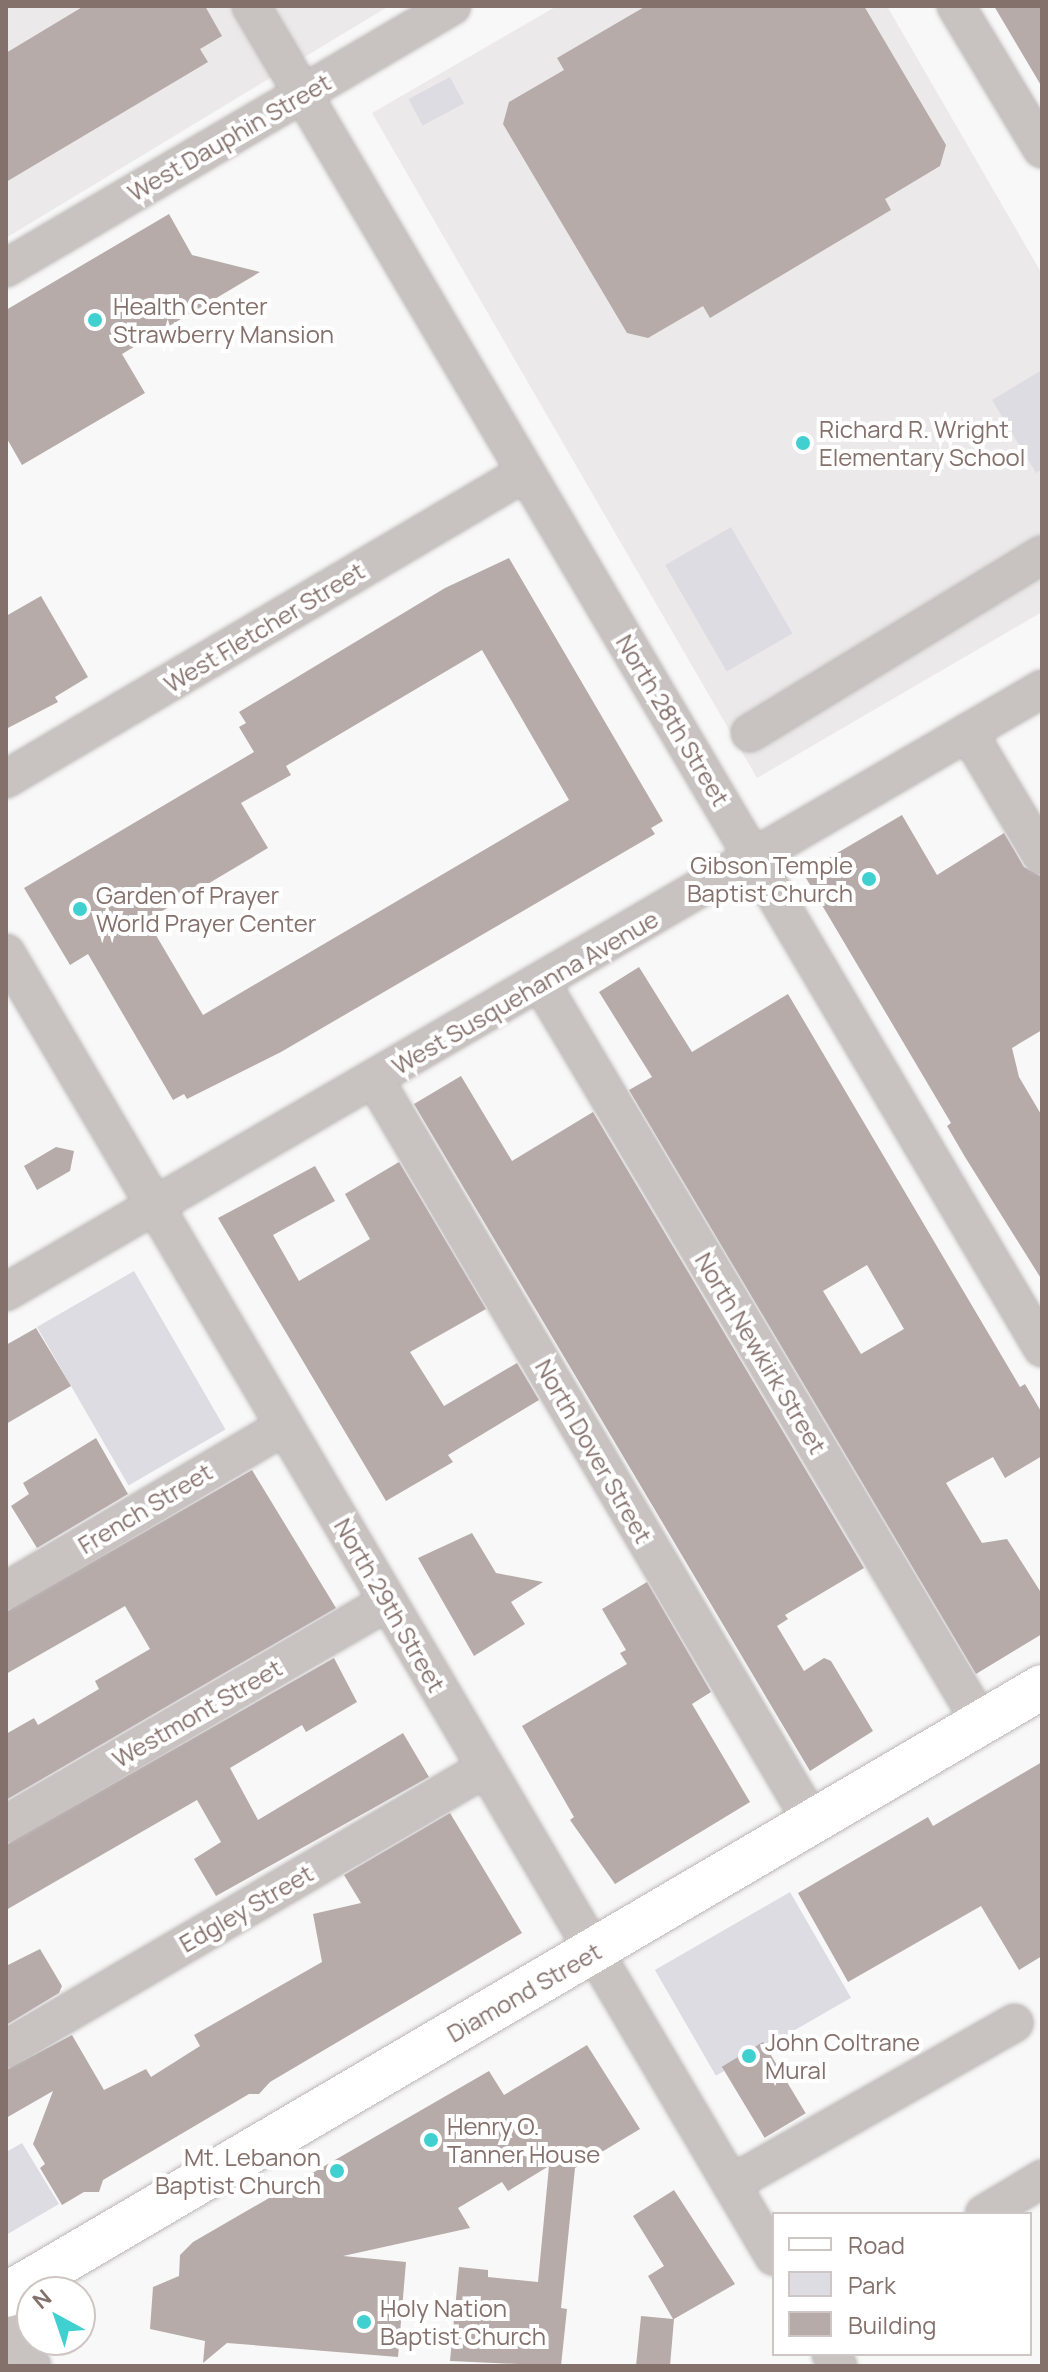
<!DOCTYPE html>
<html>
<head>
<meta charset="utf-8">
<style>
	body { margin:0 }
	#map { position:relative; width:1048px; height:2372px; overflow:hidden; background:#f8f8f9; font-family:Manrope,sans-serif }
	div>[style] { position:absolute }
	.built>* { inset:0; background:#ebe9ea }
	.green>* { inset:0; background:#dedce3; transform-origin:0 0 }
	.building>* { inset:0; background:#b6aba9; transform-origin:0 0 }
	.roads { filter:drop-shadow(0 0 2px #bcb6b5) drop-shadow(0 0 2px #bcb6b5) }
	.minor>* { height:36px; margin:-18px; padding:0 18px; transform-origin:18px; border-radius:18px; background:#c8c2c1 }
	.major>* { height:44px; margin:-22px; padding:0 22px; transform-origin:22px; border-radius:22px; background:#fff }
	.dots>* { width:22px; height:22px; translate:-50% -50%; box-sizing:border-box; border:4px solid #fff; border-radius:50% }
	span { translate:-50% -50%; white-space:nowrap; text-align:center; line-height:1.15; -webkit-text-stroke:8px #fff; paint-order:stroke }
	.street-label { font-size:24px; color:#85716c }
	.poi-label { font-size:24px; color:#85716c }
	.left { translate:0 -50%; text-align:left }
	.right { translate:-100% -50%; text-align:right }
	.frame { position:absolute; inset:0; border:8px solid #85716c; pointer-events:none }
	.legend { position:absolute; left:772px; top:2212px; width:260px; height:144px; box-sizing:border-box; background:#fff; border:2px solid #cec6c4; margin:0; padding:10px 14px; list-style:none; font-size:24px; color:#85716c }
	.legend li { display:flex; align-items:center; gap:16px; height:40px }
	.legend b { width:40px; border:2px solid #cec6c4 }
	.north { position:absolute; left:16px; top:2276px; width:80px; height:80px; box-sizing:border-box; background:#fff; border:2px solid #cec6c4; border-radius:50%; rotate:320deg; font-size:22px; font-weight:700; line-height:32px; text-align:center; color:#85716c }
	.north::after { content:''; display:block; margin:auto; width:28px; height:36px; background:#40d0d0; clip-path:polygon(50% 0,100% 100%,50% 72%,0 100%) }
</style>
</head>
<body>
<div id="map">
	<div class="built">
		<div style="clip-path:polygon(6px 6px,389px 6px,6px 238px)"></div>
		<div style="clip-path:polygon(557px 6px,887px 6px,1042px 274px,1042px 612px,757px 778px,372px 113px)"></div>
	</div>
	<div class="green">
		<div style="left:450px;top:77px;width:30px;height:47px;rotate:62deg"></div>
		<div style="clip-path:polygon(1042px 370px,1042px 469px,1036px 473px,992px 400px)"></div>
		<div style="left:731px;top:527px;width:123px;height:76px;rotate:60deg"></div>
		<div style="left:134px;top:1271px;width:183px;height:112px;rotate:60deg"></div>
		<div style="left:790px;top:1892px;width:122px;height:156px;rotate:60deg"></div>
		<div style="clip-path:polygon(22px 2143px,59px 2204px,6px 2235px,6px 2152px)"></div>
	</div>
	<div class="building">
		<div style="clip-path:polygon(84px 6px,205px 6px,222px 36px,200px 49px,208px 62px,6px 182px,6px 53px)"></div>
		<div style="clip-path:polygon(646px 6px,864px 6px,946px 145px,940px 166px,885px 199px,891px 210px,710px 318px,703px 306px,648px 338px,627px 333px,503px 124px,509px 102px,564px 70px,557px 58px)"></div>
		<div style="clip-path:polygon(994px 6px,1042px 6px,1042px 87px)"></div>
		<div style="clip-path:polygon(169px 214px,192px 255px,260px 272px,122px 354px,145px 393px,22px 465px,6px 437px,6px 310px)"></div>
		<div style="clip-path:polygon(evenodd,509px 558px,663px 821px,651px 828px,655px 834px,281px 1052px,187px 1099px,184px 1094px,173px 1100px,88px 954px,70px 965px,24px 888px,254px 752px,239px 727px,246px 723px,239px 712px,445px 588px,509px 558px,482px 650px,569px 800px,203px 1015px,147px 920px,268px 848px,241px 803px,291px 775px,286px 766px,482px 650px)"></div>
		<div style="clip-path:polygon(41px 596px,88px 677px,55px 697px,58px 702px,6px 729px,6px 616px)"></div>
		<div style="clip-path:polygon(902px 815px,937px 875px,1004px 833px,1024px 867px,1042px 877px,1042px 1030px,1012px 1048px,1019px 1077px,1042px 1116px,1042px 1280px,965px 1157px,947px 1126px,951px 1123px,803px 873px)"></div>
		<div style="clip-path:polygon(evenodd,639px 967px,692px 1052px,788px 994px,1020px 1387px,1025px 1384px,1042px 1413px,1042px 1456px,1005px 1478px,993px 1457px,946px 1483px,982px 1543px,1007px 1539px,1042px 1594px,1042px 1634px,976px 1674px,629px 1090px,652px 1077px,599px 992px,639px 967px,867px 1265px,904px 1329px,861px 1354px,823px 1291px,867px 1265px)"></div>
		<div style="clip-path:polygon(461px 1076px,512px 1161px,593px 1112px,864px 1568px,785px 1615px,788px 1619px,777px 1626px,804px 1671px,824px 1658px,831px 1661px,873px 1731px,810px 1771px,414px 1104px)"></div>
		<div style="clip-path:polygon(56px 1147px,74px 1151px,70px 1171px,37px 1190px,24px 1166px)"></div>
		<div style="clip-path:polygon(399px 1162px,486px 1309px,410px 1352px,444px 1406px,517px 1363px,539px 1400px,448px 1455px,453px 1462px,386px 1501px,218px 1218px,315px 1166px,335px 1201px,273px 1235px,299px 1281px,370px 1239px,345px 1194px)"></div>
		<div style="clip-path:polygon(36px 1328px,71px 1386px,6px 1424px,6px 1345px)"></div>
		<div style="clip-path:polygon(96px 1438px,128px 1494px,37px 1548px,11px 1506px,29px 1494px,23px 1483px)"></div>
		<div style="clip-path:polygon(252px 1470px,336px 1608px,6px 1800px,6px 1734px,34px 1718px,38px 1725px,99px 1689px,95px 1681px,150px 1649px,125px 1606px,6px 1674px,6px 1612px)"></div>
		<div style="clip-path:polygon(472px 1533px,496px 1573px,543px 1582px,511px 1602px,525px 1624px,474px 1656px,418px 1558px)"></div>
		<div style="clip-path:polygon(647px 1582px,711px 1692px,692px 1704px,750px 1802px,615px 1884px,570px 1820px,574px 1817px,522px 1726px,627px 1664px,620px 1653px,626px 1650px,602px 1609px)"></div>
		<div style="clip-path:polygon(334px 1658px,357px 1702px,306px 1732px,302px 1725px,230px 1768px,258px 1820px,403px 1733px,429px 1777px,216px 1896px,194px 1859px,221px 1842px,197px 1800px,6px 1910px,6px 1845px)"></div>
		<div style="clip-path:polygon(1042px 1762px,1042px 1956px,1019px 1970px,981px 1906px,848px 1982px,798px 1893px,928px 1817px,933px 1826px)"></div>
		<div style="clip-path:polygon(450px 1813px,522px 1933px,270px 2082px,259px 2094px,249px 2094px,103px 2180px,99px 2192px,84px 2192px,62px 2205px,40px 2168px,45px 2164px,33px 2144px,53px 2091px,6px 2118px,6px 2070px,72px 2035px,104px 2090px,146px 2069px,151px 2077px,200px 2046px,194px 2035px,322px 1962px,313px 1914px,361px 1903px,344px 1875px)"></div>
		<div style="clip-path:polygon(40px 1949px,62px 1986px,59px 1993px,6px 2025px,6px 1966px)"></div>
		<div style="left:763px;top:2042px;width:83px;height:48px;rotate:59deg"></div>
		<div style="clip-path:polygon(587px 2045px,640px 2129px,575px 2168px,561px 2308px,567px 2309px,561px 2366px,450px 2361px,459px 2267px,488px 2270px,488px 2277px,538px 2282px,549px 2166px,508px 2191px,502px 2182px,458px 2208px,470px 2228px,343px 2256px,406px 2262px,398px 2357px,227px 2343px,203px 2363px,205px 2341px,150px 2329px,153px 2287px,179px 2276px,180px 2255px,193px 2242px,489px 2071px,504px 2095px)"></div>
		<div style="clip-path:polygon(674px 2190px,735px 2284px,674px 2319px,670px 2366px,636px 2366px,641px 2316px,673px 2319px,648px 2276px,664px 2266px,633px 2216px)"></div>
	</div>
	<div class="roads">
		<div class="minor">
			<div style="left:251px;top:6px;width:1558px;rotate:59.48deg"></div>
			<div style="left:956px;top:6px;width:167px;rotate:59deg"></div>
			<div style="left:6px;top:268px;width:517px;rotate:-30.43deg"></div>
			<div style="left:968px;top:732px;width:144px;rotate:59.2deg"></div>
			<div style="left:750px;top:733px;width:342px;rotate:-31.4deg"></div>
			<div style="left:6px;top:779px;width:600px;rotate:-30.54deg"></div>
			<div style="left:6px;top:953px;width:1513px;rotate:59.5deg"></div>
			<div style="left:541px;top:983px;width:861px;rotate:59.26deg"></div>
			<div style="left:375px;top:1080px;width:861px;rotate:59.5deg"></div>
			<div style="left:6px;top:1292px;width:1199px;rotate:-30.2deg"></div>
			<div style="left:6px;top:1591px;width:324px;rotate:-30.6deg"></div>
			<div style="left:6px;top:1824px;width:442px;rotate:-30.2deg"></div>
			<div style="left:6px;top:2049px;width:556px;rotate:-30.35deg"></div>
			<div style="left:731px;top:2184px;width:326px;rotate:-29.6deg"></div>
			<div style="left:984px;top:2214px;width:68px;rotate:-31.1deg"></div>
			<div style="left:6px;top:2324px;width:49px;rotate:58.2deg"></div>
			<div style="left:831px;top:2354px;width:14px;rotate:60deg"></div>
		</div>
		<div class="major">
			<div style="left:6px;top:2295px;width:1201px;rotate:-30.41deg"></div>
		</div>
	</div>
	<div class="dots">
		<div style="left:95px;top:320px;background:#40d0d0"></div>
		<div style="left:803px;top:443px;background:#40d0d0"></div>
		<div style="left:869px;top:879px;background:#40d0d0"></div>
		<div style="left:80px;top:909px;background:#40d0d0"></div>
		<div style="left:749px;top:2056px;background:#40d0d0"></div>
		<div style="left:431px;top:2140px;background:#40d0d0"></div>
		<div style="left:337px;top:2171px;background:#40d0d0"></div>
		<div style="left:364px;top:2322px;background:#40d0d0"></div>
	</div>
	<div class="street-label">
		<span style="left:229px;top:137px;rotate:-30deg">West Dauphin Street</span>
		<span style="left:264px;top:627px;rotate:-31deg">West Fletcher Street</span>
		<span style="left:673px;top:720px;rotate:59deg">North 28th Street</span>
		<span style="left:525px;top:992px;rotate:-30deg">West Susquehanna Avenue</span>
		<span style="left:761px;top:1353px;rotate:59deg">North Newkirk Street</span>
		<span style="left:594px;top:1451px;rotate:60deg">North Dover Street</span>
		<span style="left:145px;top:1508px;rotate:-31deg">French Street</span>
		<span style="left:390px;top:1605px;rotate:60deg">North 29th Street</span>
		<span style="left:197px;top:1713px;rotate:-30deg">Westmont Street</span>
		<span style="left:246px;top:1908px;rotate:-30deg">Edgley Street</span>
		<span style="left:524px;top:1992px;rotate:-30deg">Diamond Street</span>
	</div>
	<div class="poi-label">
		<span class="left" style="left:113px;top:320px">Health Center<br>Strawberry Mansion</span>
		<span class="left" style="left:819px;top:443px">Richard R. Wright<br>Elementary School</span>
		<span class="right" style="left:853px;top:879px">Gibson Temple<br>Baptist Church</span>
		<span class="left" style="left:96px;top:909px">Garden of Prayer<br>World Prayer Center</span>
		<span class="left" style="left:765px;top:2056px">John Coltrane<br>Mural</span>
		<span class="left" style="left:447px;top:2140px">Henry O.<br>Tanner House</span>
		<span class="right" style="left:321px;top:2171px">Mt. Lebanon<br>Baptist Church</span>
		<span class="left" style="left:380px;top:2322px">Holy Nation<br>Baptist Church</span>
	</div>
	<div class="frame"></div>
	<ul class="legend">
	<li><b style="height:10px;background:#fff"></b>Road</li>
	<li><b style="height:22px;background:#dedce3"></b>Park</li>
	<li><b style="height:22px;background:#b6aba9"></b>Building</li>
	</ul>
	<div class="north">N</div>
</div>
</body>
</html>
